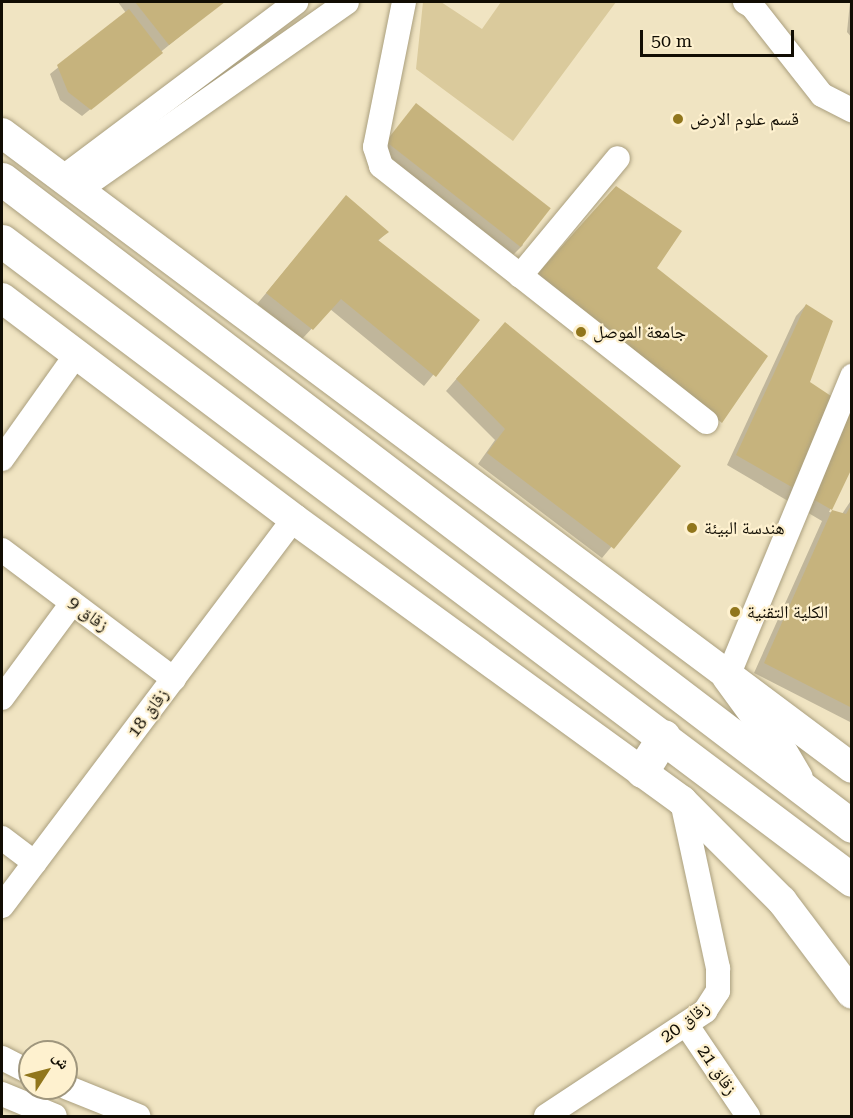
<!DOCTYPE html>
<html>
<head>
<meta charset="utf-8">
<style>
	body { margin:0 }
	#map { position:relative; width:853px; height:1118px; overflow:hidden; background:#f0e4c2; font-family:"Roboto Serif","Noto Naskh Arabic",serif }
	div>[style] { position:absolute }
	.green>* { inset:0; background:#daca9c }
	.shadow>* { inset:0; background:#0003 }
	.building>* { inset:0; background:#c6b37d; transform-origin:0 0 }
	.roads { filter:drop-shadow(0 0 2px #aa9f7e) drop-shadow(0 0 2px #aa9f7e) }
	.minor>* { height:24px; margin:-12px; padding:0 12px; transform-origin:12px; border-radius:12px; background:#fff }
	.major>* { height:30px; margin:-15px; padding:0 15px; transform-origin:15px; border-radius:15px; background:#fff }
	.highway>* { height:33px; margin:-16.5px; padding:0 16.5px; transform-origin:16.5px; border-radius:16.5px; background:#fff }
	.dots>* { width:16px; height:16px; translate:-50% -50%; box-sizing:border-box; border:3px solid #fef1cf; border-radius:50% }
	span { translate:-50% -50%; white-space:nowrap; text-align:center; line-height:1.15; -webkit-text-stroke:4.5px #fef1cf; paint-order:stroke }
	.poi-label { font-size:18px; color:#110d03 }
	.left { translate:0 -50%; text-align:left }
	.street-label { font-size:18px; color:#110d03 }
	.frame { position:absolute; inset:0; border:3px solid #110d03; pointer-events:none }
	.north { position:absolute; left:18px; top:1040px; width:60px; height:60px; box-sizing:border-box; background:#fef1cf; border:2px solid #9f967d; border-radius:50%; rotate:54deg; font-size:16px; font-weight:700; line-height:24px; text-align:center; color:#110d03 }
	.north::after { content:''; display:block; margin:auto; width:21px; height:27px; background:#91761c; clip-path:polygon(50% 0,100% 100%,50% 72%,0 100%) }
	.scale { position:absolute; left:640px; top:30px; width:154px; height:27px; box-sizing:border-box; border:3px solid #110d03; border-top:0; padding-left:8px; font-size:18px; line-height:21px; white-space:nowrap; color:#110d03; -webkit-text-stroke:4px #fef1cf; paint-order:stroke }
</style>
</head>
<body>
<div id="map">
	<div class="green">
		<div style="clip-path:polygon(423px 2px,441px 2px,482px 29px,501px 2px,616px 2px,513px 141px,416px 69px)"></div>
	</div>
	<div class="shadow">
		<div style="clip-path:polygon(118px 2px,222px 2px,82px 116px,60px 100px,50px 74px,126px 13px)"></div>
		<div style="clip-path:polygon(850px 2px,852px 2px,852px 38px,847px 32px)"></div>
		<div style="clip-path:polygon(416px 105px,523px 245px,513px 255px,380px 154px)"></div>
		<div style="clip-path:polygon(346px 197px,386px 233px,377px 242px,478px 320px,424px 386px,330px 309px,302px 339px,257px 304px)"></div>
		<div style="clip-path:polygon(606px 198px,655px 268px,766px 357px,710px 432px,529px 284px)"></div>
		<div style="clip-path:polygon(806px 305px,808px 383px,852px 464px,829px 512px,842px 514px,852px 499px,852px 723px,754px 673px,822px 521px,727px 465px,796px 316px)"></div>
		<div style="clip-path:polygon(495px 334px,679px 466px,602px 558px,478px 464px,495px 440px,446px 391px)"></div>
	</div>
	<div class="building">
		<div style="clip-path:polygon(135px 2px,225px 2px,169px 45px)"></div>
		<div style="clip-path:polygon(129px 9px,163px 53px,91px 110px,68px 92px,57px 65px)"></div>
		<div style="left:416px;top:103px;width:171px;height:49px;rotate:38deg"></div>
		<div style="clip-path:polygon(616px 186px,682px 231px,657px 268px,768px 356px,722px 423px,538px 273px)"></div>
		<div style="clip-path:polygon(346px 195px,389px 232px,378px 240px,480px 320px,436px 377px,341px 299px,313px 330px,266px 293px)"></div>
		<div style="clip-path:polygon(806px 304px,833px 321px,810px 382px,852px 410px,852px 468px,832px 510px,846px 514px,852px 504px,852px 708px,764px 663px,832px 510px,736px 455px)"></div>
		<div style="clip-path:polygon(505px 322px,681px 466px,614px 549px,487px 453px,505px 429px,456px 379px)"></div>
	</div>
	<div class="roads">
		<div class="minor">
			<div style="left:404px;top:2px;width:148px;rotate:101.3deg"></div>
			<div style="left:375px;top:147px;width:20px;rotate:72deg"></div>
			<div style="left:381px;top:166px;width:414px;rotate:38.2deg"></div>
			<div style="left:745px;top:2px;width:8px;rotate:30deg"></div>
			<div style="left:752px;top:6px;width:113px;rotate:51.8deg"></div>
			<div style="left:822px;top:95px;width:34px;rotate:27deg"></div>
			<div style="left:62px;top:178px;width:293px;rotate:-36.9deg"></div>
			<div style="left:79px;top:190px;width:327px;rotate:-35deg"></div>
			<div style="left:520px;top:276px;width:153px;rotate:-50.3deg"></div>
			<div style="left:2px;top:459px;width:128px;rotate:-54.6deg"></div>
			<div style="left:2px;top:550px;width:215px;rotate:36.9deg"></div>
			<div style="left:728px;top:676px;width:325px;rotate:-67.5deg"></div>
			<div style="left:2px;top:698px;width:118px;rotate:-53.6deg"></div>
			<div style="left:2px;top:838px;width:41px;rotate:37.1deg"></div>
			<div style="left:2px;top:906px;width:485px;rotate:-53deg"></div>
			<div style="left:686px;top:1024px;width:111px;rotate:56deg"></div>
			<div style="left:2px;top:1058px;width:31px;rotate:27deg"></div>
			<div style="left:66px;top:1087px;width:78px;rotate:21.9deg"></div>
			<div style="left:2px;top:1094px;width:57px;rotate:22.5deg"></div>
			<div style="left:546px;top:1116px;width:191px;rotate:-33.4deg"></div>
			<div style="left:705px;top:1011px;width:24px;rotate:-57deg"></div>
			<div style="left:718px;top:991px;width:23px;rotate:-90deg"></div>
			<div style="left:718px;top:968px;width:171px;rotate:-102.2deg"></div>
		</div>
		<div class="major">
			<div style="left:2px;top:133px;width:1061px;rotate:36.76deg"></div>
			<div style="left:2px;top:298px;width:366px;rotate:37.1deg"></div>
			<div style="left:294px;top:519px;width:480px;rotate:36deg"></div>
			<div style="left:682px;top:801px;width:141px;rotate:45deg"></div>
			<div style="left:782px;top:901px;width:116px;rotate:53deg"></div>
		</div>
		<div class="highway">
			<div style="left:2px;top:179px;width:1068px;rotate:37.28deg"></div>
			<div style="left:2px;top:241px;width:1063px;rotate:36.93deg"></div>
			<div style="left:728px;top:676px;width:69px;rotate:53.8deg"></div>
			<div style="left:769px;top:732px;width:53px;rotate:59.6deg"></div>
			<div style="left:642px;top:771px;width:41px;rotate:-57.8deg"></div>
		</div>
	</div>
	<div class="dots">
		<div style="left:678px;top:119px;background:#91761c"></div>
		<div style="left:581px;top:332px;background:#91761c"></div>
		<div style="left:692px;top:528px;background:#91761c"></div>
		<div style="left:735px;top:612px;background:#91761c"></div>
	</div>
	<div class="poi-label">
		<span class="left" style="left:690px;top:119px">قسم علوم الارض</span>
		<span class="left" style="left:593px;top:332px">جامعة الموصل</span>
		<span class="left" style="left:704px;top:528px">هندسة البيئة</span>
		<span class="left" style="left:747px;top:612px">الكلية التقنية</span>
	</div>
	<div class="street-label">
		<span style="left:88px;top:614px;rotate:37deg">زقاق 9</span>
		<span style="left:148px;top:713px;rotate:-53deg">زقاق 18</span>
		<span style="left:685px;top:1022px;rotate:-37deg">زقاق 20</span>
		<span style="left:717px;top:1070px;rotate:56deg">زقاق 21</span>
	</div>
	<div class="frame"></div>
	<div class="north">ش</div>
	<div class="scale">50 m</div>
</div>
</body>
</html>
